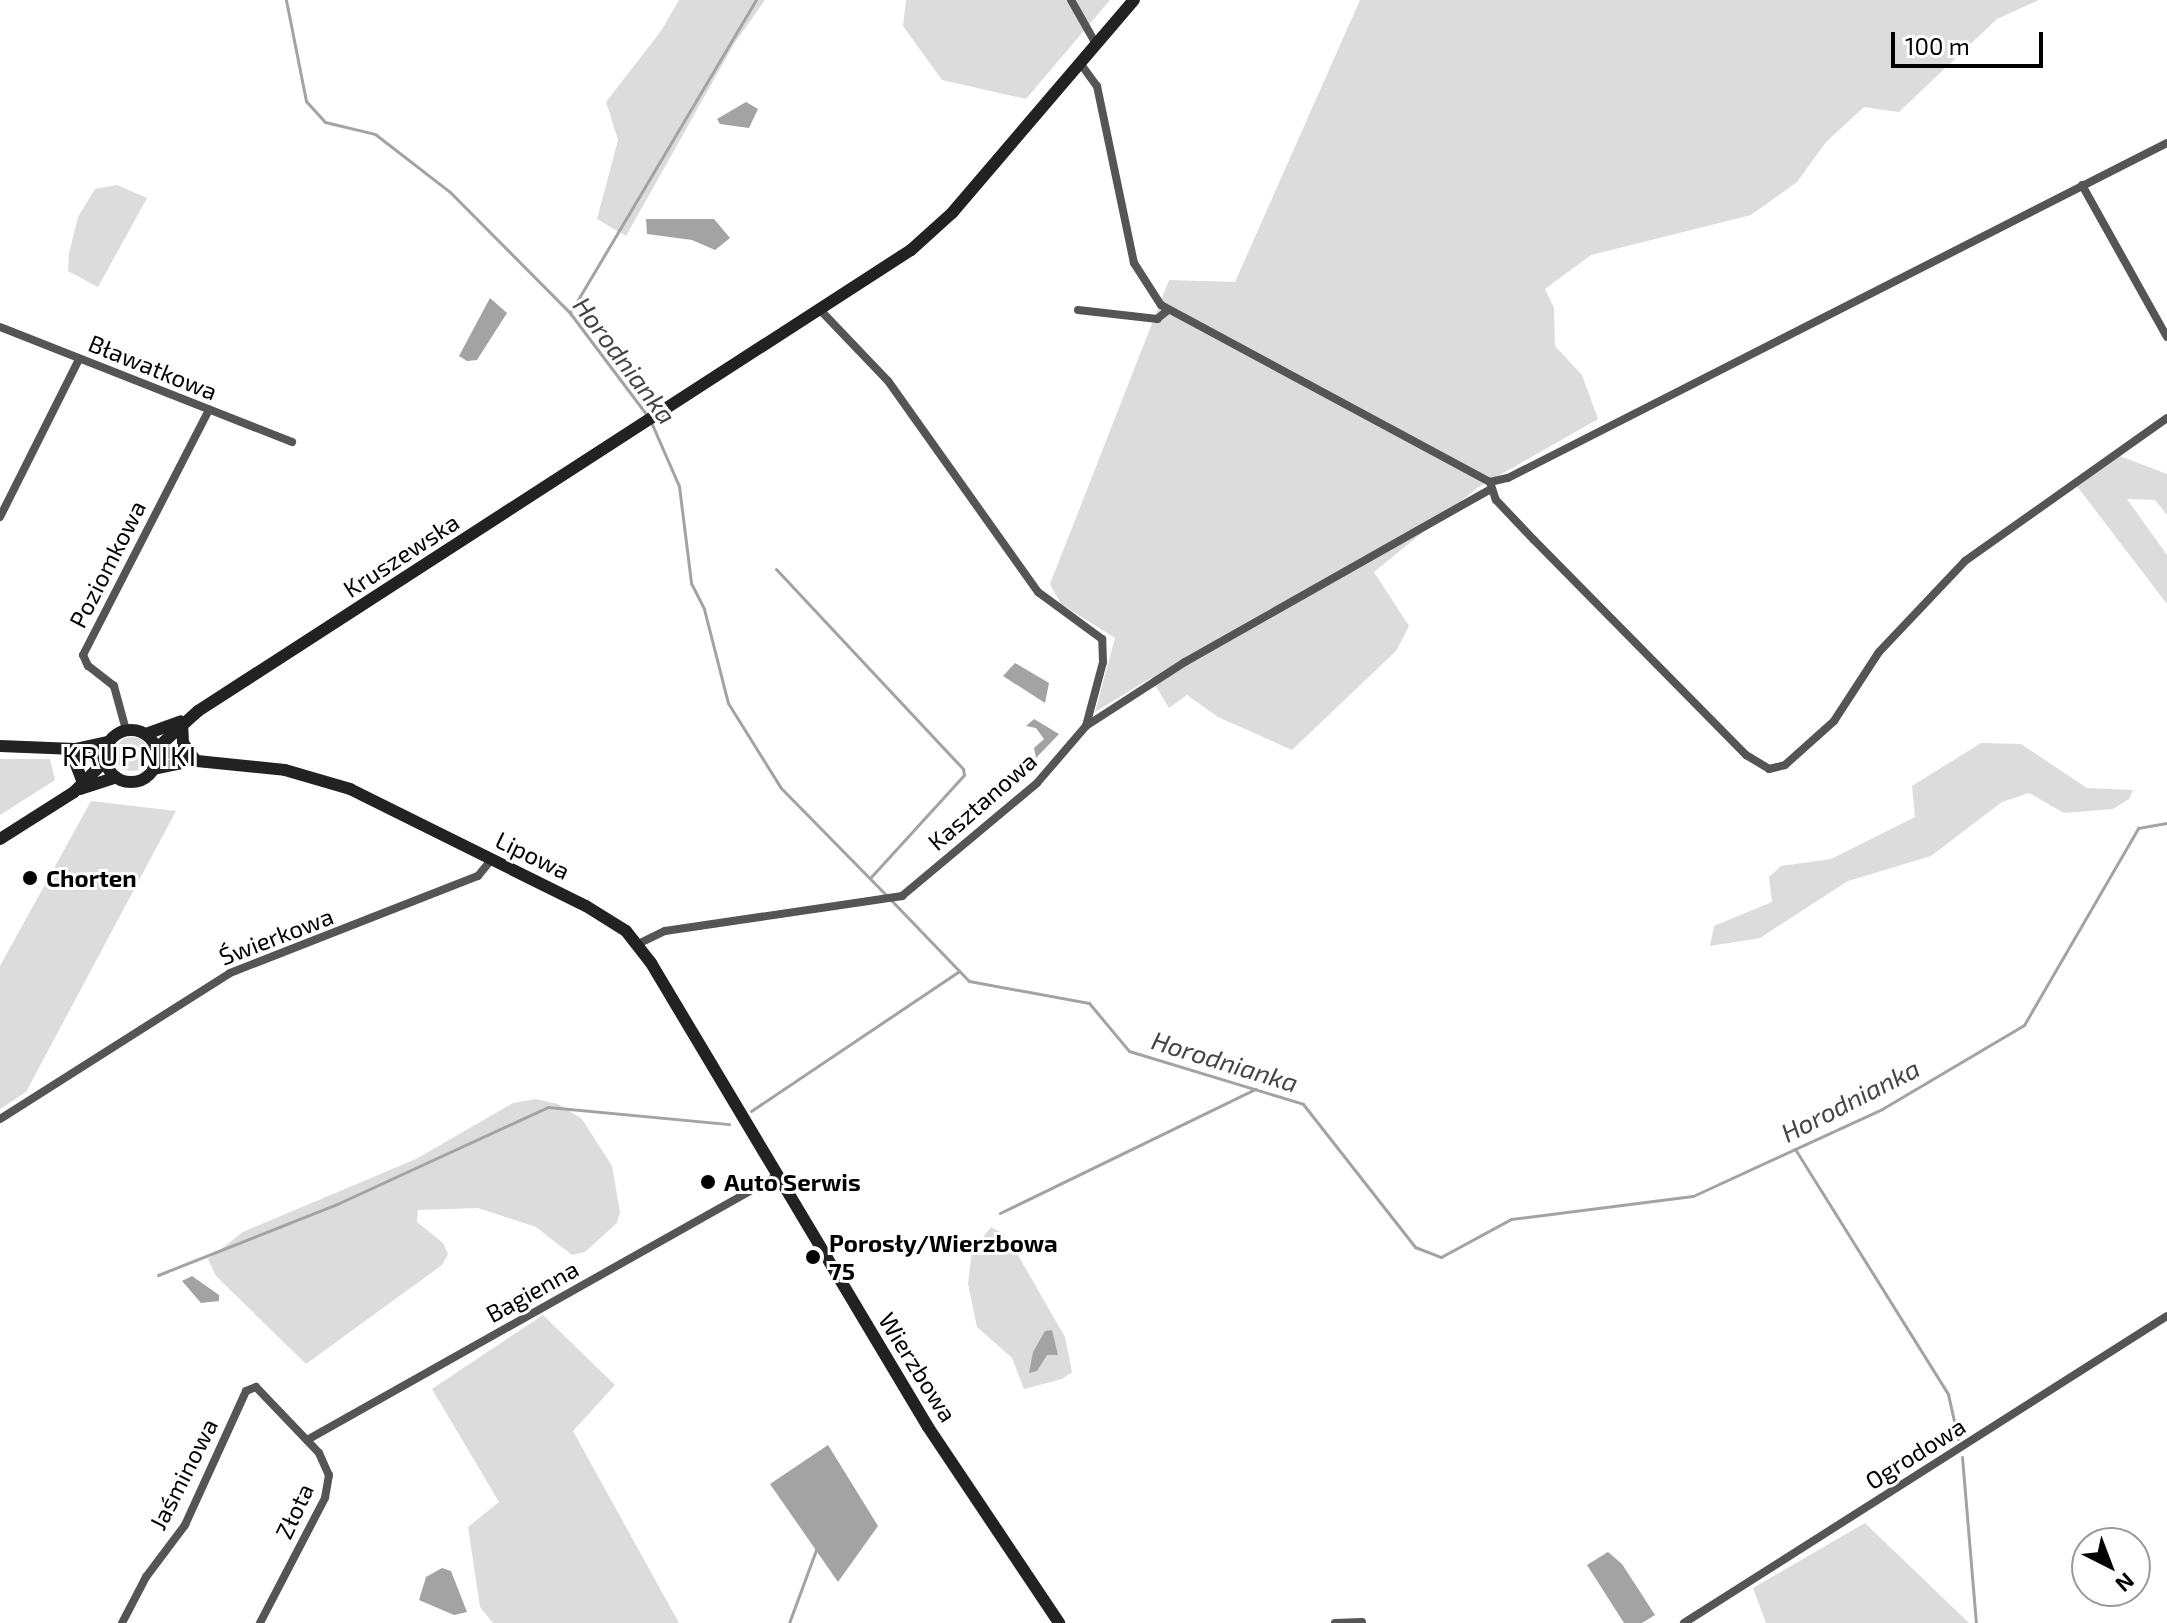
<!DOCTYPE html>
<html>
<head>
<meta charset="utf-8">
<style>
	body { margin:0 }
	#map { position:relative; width:2167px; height:1623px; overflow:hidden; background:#fff; font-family:"Exo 2",sans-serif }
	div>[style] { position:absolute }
	.green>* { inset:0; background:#dcdcdc }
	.round { border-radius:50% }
	.water>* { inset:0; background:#a3a3a3 }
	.stream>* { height:3px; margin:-1.5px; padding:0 1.5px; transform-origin:1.5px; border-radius:1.5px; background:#a3a3a3 }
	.street>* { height:8px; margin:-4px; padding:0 4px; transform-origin:4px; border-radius:4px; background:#555 }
	.secondary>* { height:12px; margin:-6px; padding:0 6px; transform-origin:6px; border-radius:6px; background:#222 }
	.secondary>.ring { margin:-6px; padding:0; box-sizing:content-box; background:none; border:12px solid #222; border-radius:50% }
	.dots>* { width:22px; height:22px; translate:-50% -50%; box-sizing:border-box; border:4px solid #fff; border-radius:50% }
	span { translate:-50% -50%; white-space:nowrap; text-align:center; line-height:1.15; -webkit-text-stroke:6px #fff; paint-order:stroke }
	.street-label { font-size:24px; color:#000 }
	.poi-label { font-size:24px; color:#000; font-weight:700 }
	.left { translate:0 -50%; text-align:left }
	.water-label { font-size:26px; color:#444; font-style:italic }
	.quarter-label { font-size:28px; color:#000; letter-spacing:2px }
	.north { position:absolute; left:2071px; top:1527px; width:80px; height:80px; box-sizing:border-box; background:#fff; border:2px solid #999; border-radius:50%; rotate:138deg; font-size:22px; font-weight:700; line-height:32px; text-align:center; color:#000 }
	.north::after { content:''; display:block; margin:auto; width:28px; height:36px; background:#000; clip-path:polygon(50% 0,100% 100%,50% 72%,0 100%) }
	.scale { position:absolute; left:1891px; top:32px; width:152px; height:36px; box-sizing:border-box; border:4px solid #000; border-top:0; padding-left:10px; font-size:24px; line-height:28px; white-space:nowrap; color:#000; -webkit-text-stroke:6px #fff; paint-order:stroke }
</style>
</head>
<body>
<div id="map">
	<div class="green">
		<div style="clip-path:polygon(679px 0,765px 0,734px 44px,626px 236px,597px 219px,618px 140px,606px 102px,661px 31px)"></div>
		<div style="clip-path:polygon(906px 0,1110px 0,1026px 99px,942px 80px,903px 26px)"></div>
		<div style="clip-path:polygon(1360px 0,2039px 0,1997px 19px,1899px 112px,1864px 107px,1826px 142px,1797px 182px,1751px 215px,1591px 255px,1545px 289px,1554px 308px,1555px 346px,1582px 375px,1598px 419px,1477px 488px,1374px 572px,1409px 626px,1396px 651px,1292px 750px,1218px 717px,1187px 695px,1169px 708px,1151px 678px,1095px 712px,1115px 638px,1061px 604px,1050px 584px,1169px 280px,1235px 282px)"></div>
		<div style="clip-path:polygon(117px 185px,147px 198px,98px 287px,68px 271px,69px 253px,78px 217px,95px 189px)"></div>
		<div style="clip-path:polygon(2120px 456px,2167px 474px,2167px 515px,2155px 500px,2127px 499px,2167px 555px,2167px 604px,2076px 485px)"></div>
		<div class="round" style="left:115px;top:737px;width:34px;height:34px"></div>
		<div style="clip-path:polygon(1981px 743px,2021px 744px,2087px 788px,2133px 790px,2129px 799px,2113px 809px,2064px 813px,2029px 793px,2002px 802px,1931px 856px,1848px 881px,1760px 938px,1710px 946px,1714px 926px,1772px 902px,1769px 877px,1781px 866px,1831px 859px,1915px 817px,1912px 786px)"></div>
		<div style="clip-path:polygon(0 759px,50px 759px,55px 780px,0 815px)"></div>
		<div style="clip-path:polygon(91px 801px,176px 811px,26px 1092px,0 1109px,0 966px)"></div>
		<div style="clip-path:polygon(536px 1099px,558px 1104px,582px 1119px,612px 1166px,620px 1212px,617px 1223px,585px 1252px,572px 1255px,536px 1227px,478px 1208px,418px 1210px,417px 1222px,443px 1243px,448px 1254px,442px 1265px,306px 1364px,216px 1276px,208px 1259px,243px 1232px,416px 1159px,513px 1103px)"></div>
		<div style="clip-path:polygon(991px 1227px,1002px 1233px,1019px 1257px,1065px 1337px,1072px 1372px,1062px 1379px,1024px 1389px,1012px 1358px,977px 1327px,968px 1284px,972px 1251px)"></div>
		<div style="clip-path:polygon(543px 1315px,615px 1385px,573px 1431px,679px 1623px,493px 1623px,480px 1607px,468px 1527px,499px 1502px,432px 1389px)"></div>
		<div style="clip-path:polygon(1865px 1523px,1969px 1623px,1970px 1623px,1766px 1623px,1753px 1588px)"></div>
	</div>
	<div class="water">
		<div style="clip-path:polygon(746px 102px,758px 109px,749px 128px,720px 124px,717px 119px)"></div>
		<div style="clip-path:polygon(646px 219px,714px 219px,730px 238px,715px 250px,692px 240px,647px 234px)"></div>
		<div style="clip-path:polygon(490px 298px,507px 313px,477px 360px,467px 361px,459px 356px)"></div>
		<div style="clip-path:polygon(1015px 663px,1049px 683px,1045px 703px,1003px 676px)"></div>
		<div style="clip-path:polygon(1034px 719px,1059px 734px,1036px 758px,1034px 748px,1044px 739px,1036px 728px,1026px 726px)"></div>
		<div style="clip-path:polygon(192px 1276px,219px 1295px,219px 1301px,201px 1303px,182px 1281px)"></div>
		<div style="clip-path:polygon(1052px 1330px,1058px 1355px,1047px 1355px,1037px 1371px,1029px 1373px,1033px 1352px,1045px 1331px)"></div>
		<div style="clip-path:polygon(828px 1445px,878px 1526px,838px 1582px,770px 1484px)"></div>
		<div style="clip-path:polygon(1608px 1552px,1622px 1564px,1655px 1615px,1642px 1623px,1624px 1623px,1587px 1565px)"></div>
		<div style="clip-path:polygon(442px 1568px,451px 1571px,467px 1612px,454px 1615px,419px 1600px,426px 1577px)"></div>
	</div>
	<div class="stream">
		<div style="left:286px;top:0;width:103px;rotate:78.8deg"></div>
		<div style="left:306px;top:101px;width:28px;rotate:48deg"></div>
		<div style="left:325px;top:122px;width:51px;rotate:13.5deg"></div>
		<div style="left:375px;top:134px;width:95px;rotate:37.7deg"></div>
		<div style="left:450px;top:192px;width:170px;rotate:45.2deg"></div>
		<div style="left:570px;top:313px;width:128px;rotate:53deg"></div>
		<div style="left:570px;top:313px;width:364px;rotate:-59.3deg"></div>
		<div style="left:651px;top:422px;width:70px;rotate:66.4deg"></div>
		<div style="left:679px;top:486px;width:98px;rotate:82.9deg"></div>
		<div style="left:691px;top:583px;width:29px;rotate:63deg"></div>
		<div style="left:704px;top:609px;width:97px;rotate:75.7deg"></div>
		<div style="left:728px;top:703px;width:100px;rotate:58.1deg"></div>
		<div style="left:781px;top:788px;width:150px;rotate:45.5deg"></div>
		<div style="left:776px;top:569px;width:274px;rotate:46.9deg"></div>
		<div style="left:963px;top:769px;width:6px;rotate:81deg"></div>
		<div style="left:964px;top:775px;width:139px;rotate:132.4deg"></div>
		<div style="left:891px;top:900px;width:112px;rotate:46.1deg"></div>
		<div style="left:969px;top:981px;width:122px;rotate:10.4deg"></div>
		<div style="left:1089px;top:1003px;width:62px;rotate:50.2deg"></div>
		<div style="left:1129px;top:1051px;width:182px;rotate:16.9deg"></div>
		<div style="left:1303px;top:1104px;width:182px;rotate:51.9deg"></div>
		<div style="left:1415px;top:1247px;width:28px;rotate:21deg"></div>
		<div style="left:1441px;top:1257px;width:80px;rotate:-28.5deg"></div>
		<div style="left:1511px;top:1219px;width:183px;rotate:-7.2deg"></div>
		<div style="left:1693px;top:1196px;width:208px;rotate:-24.7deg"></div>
		<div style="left:1882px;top:1109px;width:165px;rotate:-30.6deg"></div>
		<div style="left:2024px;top:1025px;width:228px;rotate:-59.9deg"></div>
		<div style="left:2138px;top:828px;width:29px;rotate:-10deg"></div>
		<div style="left:751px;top:1111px;width:251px;rotate:-33.9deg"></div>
		<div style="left:1795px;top:1149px;width:289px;rotate:58deg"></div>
		<div style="left:1948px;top:1394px;width:46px;rotate:77.5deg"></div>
		<div style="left:1000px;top:1213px;width:284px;rotate:-25.9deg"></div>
		<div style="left:158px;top:1275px;width:193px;rotate:-21.6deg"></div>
		<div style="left:337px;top:1204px;width:232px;rotate:-24.7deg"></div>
		<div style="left:548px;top:1107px;width:182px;rotate:5.4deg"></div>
		<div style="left:1962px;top:1457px;width:167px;rotate:85.2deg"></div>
		<div style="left:789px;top:1623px;width:78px;rotate:-69.7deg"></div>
	</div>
	<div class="street">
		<div style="left:1071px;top:0;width:51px;rotate:60.4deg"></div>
		<div style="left:1080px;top:63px;width:29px;rotate:54deg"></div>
		<div style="left:1097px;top:86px;width:181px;rotate:78.2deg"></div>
		<div style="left:1134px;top:263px;width:50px;rotate:57.3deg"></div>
		<div style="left:1161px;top:305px;width:374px;rotate:28.3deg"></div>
		<div style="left:1490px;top:482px;width:18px;rotate:-13deg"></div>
		<div style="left:1508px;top:478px;width:739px;rotate:-26.95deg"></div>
		<div style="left:2082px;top:185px;width:174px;rotate:60.8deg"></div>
		<div style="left:1078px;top:310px;width:80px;rotate:6.5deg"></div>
		<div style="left:1157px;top:319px;width:14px;rotate:-39deg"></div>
		<div style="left:0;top:327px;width:314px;rotate:21.5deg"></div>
		<div style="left:1490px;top:482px;width:19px;rotate:72deg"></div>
		<div style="left:1496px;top:500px;width:55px;rotate:46.5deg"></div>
		<div style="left:1534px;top:540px;width:302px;rotate:45.4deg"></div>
		<div style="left:1746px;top:755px;width:27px;rotate:31deg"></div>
		<div style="left:1769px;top:769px;width:16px;rotate:-14deg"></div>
		<div style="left:1785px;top:765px;width:66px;rotate:-41.9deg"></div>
		<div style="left:1834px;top:721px;width:82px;rotate:-56.9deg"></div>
		<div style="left:1879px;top:652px;width:125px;rotate:-46.6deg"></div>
		<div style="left:1965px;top:561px;width:247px;rotate:-35.3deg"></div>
		<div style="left:0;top:517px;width:177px;rotate:-63.4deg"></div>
		<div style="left:1086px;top:726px;width:118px;rotate:-32.9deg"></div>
		<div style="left:1185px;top:662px;width:349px;rotate:-29.5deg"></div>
		<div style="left:126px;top:730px;width:46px;rotate:-105.3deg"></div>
		<div style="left:114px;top:686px;width:33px;rotate:-142deg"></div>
		<div style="left:88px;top:666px;width:12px;rotate:-114deg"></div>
		<div style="left:83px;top:655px;width:276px;rotate:-62.8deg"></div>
		<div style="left:638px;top:944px;width:30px;rotate:-26deg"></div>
		<div style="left:665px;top:931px;width:240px;rotate:-8.4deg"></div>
		<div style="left:902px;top:896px;width:176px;rotate:-39.9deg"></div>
		<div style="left:1037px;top:783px;width:75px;rotate:-49.3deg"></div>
		<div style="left:1086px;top:726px;width:66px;rotate:-75.1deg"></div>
		<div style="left:1103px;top:662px;width:23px;rotate:-92deg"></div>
		<div style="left:1102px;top:639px;width:79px;rotate:-143.7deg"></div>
		<div style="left:1038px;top:592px;width:259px;rotate:-125.4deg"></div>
		<div style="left:888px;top:381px;width:97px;rotate:-133.7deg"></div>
		<div style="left:0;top:1119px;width:272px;rotate:-32.4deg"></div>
		<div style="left:230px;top:973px;width:266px;rotate:-21.4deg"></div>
		<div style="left:478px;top:876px;width:22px;rotate:-51deg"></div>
		<div style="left:307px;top:1440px;width:537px;rotate:-29.33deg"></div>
		<div style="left:122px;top:1623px;width:52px;rotate:-62.4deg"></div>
		<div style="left:146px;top:1577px;width:65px;rotate:-53.1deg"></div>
		<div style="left:185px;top:1525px;width:147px;rotate:-65.5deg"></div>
		<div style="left:246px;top:1391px;width:11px;rotate:-22deg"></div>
		<div style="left:256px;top:1387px;width:91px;rotate:46.3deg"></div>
		<div style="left:319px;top:1453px;width:24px;rotate:66deg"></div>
		<div style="left:329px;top:1475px;width:23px;rotate:100deg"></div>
		<div style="left:325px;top:1498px;width:141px;rotate:117.5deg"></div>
		<div style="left:1335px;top:1623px;width:27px;rotate:-2deg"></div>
		<div style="left:1684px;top:1623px;width:572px;rotate:-32.44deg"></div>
	</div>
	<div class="secondary">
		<div style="left:182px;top:723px;width:20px;rotate:87deg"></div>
		<div style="left:183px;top:743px;width:19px;rotate:54deg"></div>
		<div class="ring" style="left:105px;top:730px;width:40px;height:40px"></div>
		<div style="left:146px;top:734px;width:37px;rotate:-20deg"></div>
		<div style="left:0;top:746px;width:75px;rotate:2.3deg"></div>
		<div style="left:75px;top:749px;width:35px;rotate:-12deg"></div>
		<div style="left:70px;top:749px;width:36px;rotate:69deg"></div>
		<div style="left:75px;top:749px;width:33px;rotate:20deg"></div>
		<div style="left:156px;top:749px;width:43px;rotate:16.3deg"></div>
		<div style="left:197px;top:761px;width:88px;rotate:5.8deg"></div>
		<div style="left:285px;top:770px;width:68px;rotate:16.3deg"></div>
		<div style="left:350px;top:789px;width:263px;rotate:26.4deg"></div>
		<div style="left:586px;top:906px;width:47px;rotate:32deg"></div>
		<div style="left:626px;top:931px;width:41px;rotate:52deg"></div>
		<div style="left:651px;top:963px;width:540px;rotate:59.16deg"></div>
		<div style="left:928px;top:1427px;width:236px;rotate:56.2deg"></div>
		<div style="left:156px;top:749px;width:57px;rotate:-42.1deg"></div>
		<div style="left:198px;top:711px;width:849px;rotate:-32.89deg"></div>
		<div style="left:911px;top:250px;width:55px;rotate:-42.1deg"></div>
		<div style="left:952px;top:213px;width:280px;rotate:-49.5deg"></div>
		<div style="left:154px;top:769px;width:40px;rotate:-12deg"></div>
		<div style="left:80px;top:789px;width:38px;rotate:-18deg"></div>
		<div style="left:0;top:839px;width:88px;rotate:-32.4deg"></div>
		<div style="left:74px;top:792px;width:45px;rotate:-45deg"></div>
	</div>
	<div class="dots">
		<div style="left:30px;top:878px;background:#000"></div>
		<div style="left:708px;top:1182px;background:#000"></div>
		<div style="left:813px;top:1257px;background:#000"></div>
	</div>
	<div class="street-label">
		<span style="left:153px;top:367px;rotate:22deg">Bławatkowa</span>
		<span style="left:401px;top:555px;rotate:-33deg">Kruszewska</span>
		<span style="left:107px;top:564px;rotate:-63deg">Poziomkowa</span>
		<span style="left:982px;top:801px;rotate:-41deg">Kasztanowa</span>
		<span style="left:533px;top:855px;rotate:26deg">Lipowa</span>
		<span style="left:276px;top:936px;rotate:-21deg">Świerkowa</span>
		<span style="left:532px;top:1291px;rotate:-29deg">Bagienna</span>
		<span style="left:918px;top:1367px;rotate:58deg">Wierzbowa</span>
		<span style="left:1915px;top:1453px;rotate:-32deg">Ogrodowa</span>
		<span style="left:183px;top:1474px;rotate:-63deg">Jaśminowa</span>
		<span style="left:294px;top:1511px;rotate:-65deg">Złota</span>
	</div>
	<div class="poi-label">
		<span class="left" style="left:46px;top:878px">Chorten</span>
		<span class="left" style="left:724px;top:1182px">Auto Serwis</span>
		<span class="left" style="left:829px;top:1257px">Porosły/Wierzbowa<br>75</span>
	</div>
	<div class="water-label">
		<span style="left:625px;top:360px;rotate:53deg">Horodnianka</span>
		<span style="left:1225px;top:1061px;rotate:17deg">Horodnianka</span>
		<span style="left:1850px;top:1100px;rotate:-27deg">Horodnianka</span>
	</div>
	<div class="quarter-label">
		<span style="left:130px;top:755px">KRUPNIKI</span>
	</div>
	<div class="north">N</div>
	<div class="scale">100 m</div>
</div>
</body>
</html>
